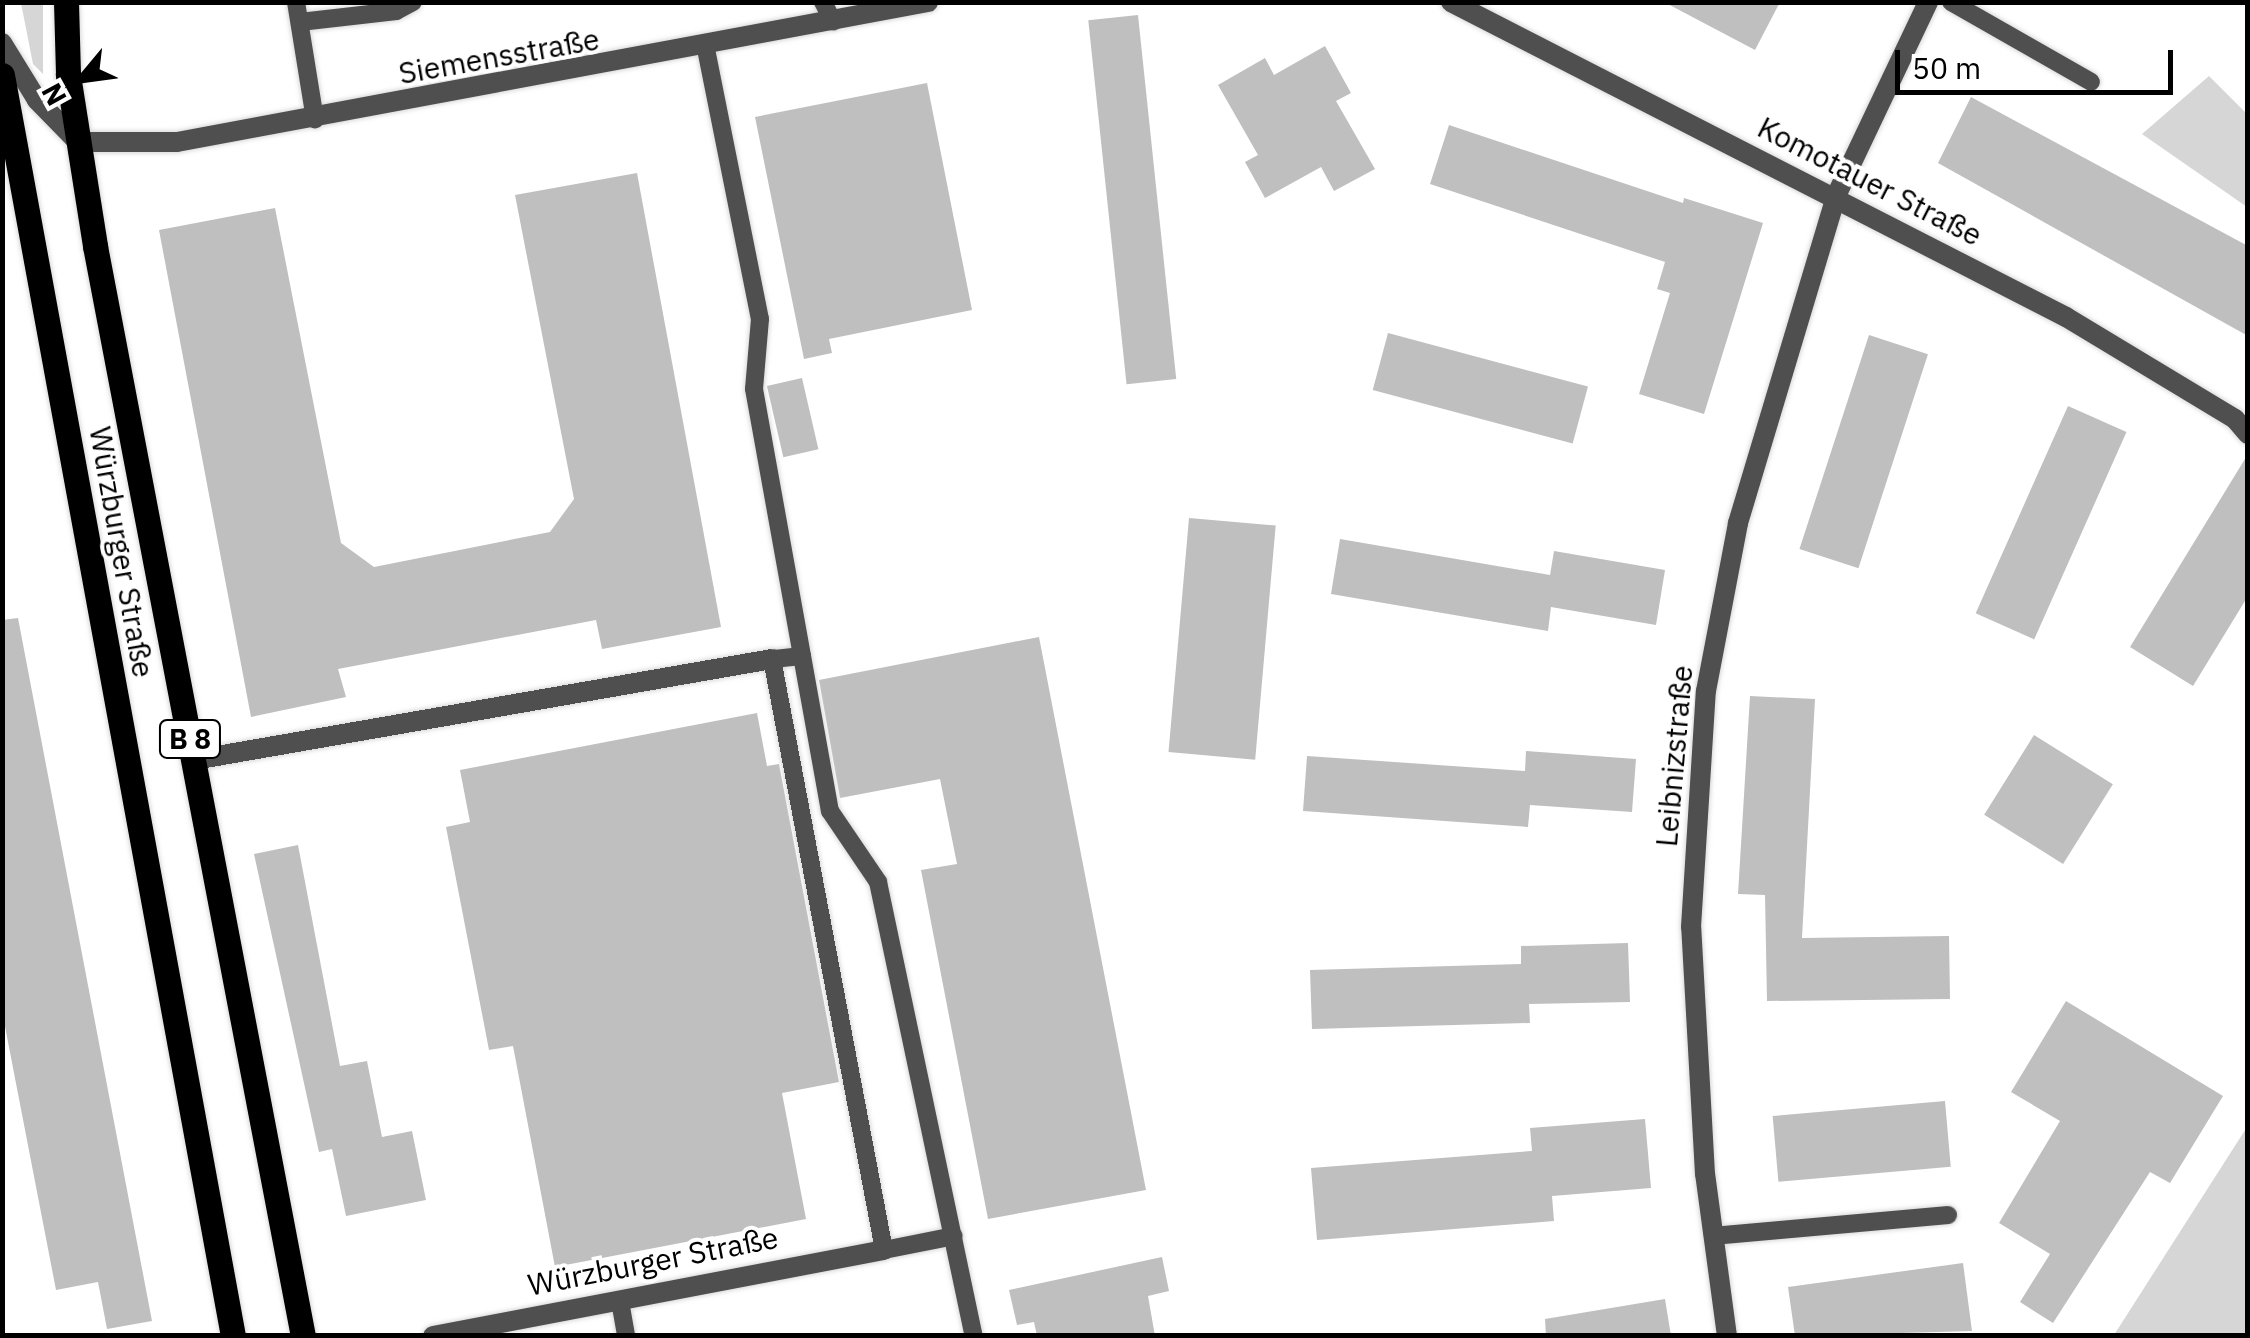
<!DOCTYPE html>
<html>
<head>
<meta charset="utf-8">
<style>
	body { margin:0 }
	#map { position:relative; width:2250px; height:1338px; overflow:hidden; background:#fff; font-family:"IBM Plex Sans",sans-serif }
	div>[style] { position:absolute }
	.green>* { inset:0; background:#d6d6d6 }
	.building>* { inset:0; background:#bfbfbf; transform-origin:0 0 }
	.roads { filter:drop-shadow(0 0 2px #dbdbdb) drop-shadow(0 0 2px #dbdbdb) }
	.lane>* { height:18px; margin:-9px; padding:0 9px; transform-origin:9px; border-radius:9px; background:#4f4f4f }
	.street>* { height:20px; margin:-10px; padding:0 10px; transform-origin:10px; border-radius:10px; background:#4f4f4f }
	.primary>* { height:25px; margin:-12.5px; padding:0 12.5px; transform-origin:12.5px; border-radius:12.5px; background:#000 }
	span { translate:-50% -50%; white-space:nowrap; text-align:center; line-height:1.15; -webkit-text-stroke:8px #fff; paint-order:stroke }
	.shield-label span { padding:2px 8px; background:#fff; border:2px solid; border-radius:8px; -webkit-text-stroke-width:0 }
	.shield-label { font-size:28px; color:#000; font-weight:700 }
	.street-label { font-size:30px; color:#000 }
	.frame { position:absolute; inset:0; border:5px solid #000; pointer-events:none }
	.north { position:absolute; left:30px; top:30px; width:100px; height:100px; -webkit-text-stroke:8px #fff; paint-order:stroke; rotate:241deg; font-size:28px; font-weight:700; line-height:40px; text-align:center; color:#000 }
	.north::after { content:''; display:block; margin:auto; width:35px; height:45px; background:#000; clip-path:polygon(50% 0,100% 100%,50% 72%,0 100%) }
	.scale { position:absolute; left:1895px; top:50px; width:278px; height:45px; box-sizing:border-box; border:5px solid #000; border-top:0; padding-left:12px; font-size:30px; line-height:35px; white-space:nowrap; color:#000; -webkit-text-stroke:8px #fff; paint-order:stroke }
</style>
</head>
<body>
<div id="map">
	<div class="green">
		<div style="clip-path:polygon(21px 3px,43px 3px,43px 74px,33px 64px)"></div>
		<div style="clip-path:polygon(2209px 76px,2247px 114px,2247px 207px,2142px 134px)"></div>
		<div style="clip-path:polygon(2247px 1127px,2247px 1335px,2114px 1335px)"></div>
	</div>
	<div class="building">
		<div style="clip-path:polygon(1664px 2px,1780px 2px,1755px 50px)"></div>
		<div style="left:1138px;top:15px;width:366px;height:50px;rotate:84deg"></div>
		<div style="clip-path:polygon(1325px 46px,1351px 93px,1336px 101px,1375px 169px,1334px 191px,1321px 167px,1265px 198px,1245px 162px,1258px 155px,1218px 85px,1265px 58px,1274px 75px)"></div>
		<div style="clip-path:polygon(927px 83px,972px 310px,829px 339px,832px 353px,804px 359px,755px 117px)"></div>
		<div style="clip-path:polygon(1971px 97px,2248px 246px,2248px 336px,1938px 163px)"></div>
		<div style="clip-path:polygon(1449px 125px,1683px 203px,1684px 198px,1763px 223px,1704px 414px,1639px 394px,1670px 293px,1657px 289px,1665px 262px,1430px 184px)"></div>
		<div style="clip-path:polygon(637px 173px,721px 627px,602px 649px,596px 620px,338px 669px,346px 697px,251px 717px,159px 230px,275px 208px,341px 543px,374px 567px,550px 532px,574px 499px,515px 195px)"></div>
		<div style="left:1388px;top:333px;width:207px;height:59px;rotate:15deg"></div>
		<div style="left:1869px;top:335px;width:62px;height:225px;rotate:18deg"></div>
		<div style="left:802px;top:378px;width:73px;height:36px;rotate:77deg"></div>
		<div style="left:2068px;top:406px;width:64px;height:227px;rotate:24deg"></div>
		<div style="clip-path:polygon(2248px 454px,2248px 596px,2193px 686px,2130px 647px)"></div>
		<div style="left:1189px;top:518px;width:87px;height:235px;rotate:5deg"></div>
		<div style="clip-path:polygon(1340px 539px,1550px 575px,1554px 551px,1665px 570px,1656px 625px,1551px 607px,1548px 631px,1331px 594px)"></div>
		<div style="clip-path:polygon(18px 618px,152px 1321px,107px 1329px,98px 1282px,56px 1290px,2px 1011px,2px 620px)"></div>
		<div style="clip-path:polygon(1039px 637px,1146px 1190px,988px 1219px,921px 870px,957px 864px,940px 779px,840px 798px,819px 680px)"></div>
		<div style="clip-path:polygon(1750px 696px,1815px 699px,1802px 938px,1949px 936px,1950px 999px,1767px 1001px,1765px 895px,1738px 894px)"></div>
		<div style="clip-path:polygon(757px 713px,767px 766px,779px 764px,839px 1082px,782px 1093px,806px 1219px,555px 1267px,513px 1046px,489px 1050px,446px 827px,470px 822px,460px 770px)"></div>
		<div style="left:2034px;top:735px;width:93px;height:94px;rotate:32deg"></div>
		<div style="clip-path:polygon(1526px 751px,1636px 759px,1632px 812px,1530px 805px,1528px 827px,1303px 811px,1307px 756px,1525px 771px)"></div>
		<div style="clip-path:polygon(298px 845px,340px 1066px,367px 1061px,382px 1137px,412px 1131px,426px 1200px,346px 1216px,332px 1149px,319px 1152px,254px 854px)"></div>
		<div style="clip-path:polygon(1628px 943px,1630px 1002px,1529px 1004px,1530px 1023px,1312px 1029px,1310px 970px,1521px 964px,1521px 946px)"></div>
		<div style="clip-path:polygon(2066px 1001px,2223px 1096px,2170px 1183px,2150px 1172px,2053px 1323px,2020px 1302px,2050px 1254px,1999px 1223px,2060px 1121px,2011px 1092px)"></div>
		<div style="left:1945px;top:1101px;width:66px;height:173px;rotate:85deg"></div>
		<div style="clip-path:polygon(1645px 1119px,1651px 1188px,1552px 1196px,1554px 1221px,1317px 1240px,1311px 1168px,1532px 1151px,1530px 1128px)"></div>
		<div style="clip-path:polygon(1162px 1257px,1169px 1291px,1148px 1296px,1155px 1336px,1037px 1336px,1034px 1322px,1017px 1325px,1009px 1290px)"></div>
		<div style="clip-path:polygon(1963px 1263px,1972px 1331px,1795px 1336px,1788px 1287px)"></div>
		<div style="clip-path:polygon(1665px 1299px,1671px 1336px,1546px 1336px,1545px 1319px)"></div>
	</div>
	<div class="roads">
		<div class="lane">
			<div style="left:296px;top:2px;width:119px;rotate:80.8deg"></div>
			<div style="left:823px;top:2px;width:22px;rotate:63deg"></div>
			<div style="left:1951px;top:2px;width:161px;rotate:29.7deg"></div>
			<div style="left:300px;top:22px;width:97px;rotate:-6.5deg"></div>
			<div style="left:396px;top:11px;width:19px;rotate:-28deg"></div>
			<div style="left:706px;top:49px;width:275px;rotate:78.7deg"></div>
			<div style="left:760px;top:319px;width:70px;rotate:94.9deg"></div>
			<div style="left:754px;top:389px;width:429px;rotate:79.8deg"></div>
			<div style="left:830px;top:811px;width:86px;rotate:55.9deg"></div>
			<div style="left:878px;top:882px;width:464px;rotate:78.1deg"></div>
			<div style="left:802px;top:656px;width:30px;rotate:174deg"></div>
			<div style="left:772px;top:659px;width:602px;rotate:79.27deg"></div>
			<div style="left:884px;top:1250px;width:71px;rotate:-11.3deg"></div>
			<div style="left:1713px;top:1236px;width:236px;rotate:-5.1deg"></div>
			<div style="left:620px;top:1301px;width:36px;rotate:80deg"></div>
		</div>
		<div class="street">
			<div style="left:1451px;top:2px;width:691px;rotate:27.12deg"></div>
			<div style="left:2066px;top:317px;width:197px;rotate:31.1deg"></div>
			<div style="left:2235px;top:419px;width:20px;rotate:49deg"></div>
			<div style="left:2px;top:43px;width:67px;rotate:58.4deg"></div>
			<div style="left:37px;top:100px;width:59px;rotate:45.7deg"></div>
			<div style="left:78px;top:142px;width:99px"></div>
			<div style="left:177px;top:142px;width:764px;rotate:-10.56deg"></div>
			<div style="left:194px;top:760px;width:587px;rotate:-9.91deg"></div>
			<div style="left:433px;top:1336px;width:459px;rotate:-10.8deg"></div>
			<div style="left:1727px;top:1336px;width:163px;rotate:-97.7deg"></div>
			<div style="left:1705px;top:1174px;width:247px;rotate:-93.2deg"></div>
			<div style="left:1691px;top:927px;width:236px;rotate:-86.4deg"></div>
			<div style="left:1706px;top:691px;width:171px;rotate:-79.2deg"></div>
			<div style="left:1738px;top:523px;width:341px;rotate:-73.3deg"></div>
			<div style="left:1836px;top:196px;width:215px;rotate:-64.6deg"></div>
		</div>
		<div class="primary">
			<div style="left:66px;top:2px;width:73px;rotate:88.4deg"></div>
			<div style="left:68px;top:75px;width:173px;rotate:81deg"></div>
			<div style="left:95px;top:246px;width:1110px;rotate:79.2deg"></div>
			<div style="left:2px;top:75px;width:1282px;rotate:79.62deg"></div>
		</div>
	</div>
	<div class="shield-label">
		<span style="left:190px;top:739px">B 8</span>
	</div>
	<div class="street-label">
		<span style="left:499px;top:56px;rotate:-10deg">Siemensstraße</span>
		<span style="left:1870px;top:181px;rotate:27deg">Komotauer Straße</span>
		<span style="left:122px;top:552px;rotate:80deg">Würzburger Straße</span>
		<span style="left:1674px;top:756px;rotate:-85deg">Leibnizstraße</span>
		<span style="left:653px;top:1261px;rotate:-11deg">Würzburger Straße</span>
	</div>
	<div class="frame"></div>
	<div class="north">N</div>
	<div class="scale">50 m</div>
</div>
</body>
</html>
